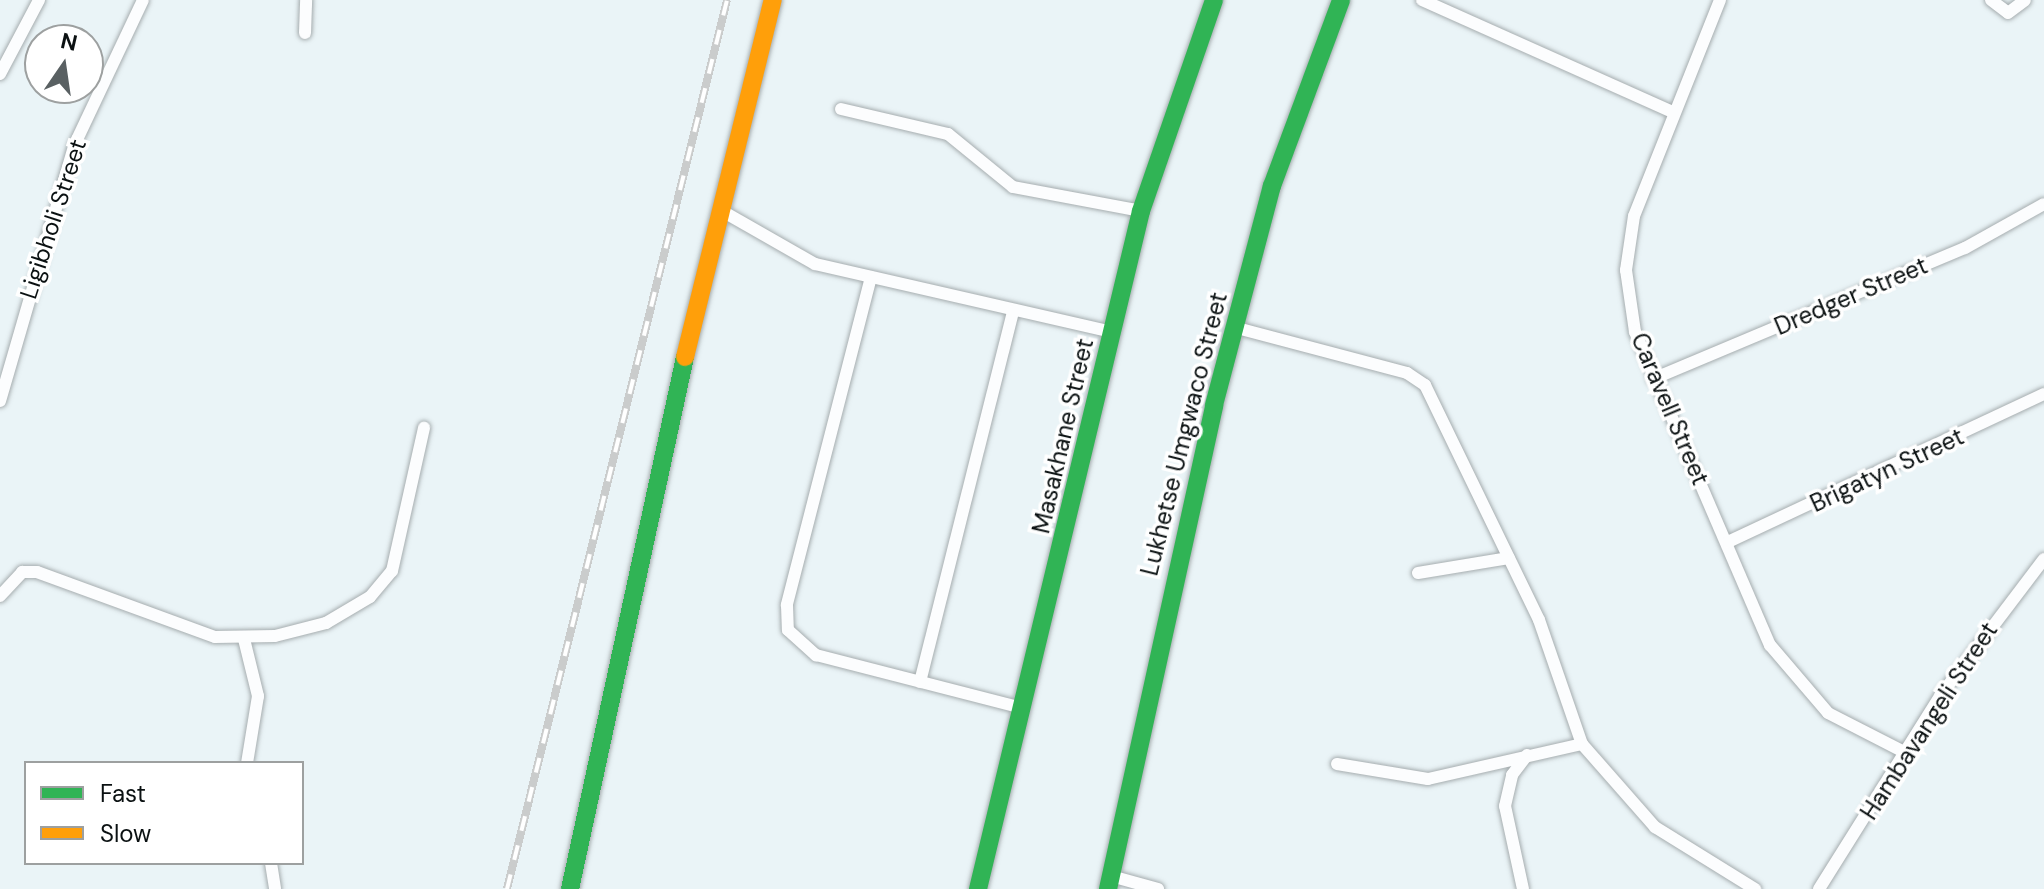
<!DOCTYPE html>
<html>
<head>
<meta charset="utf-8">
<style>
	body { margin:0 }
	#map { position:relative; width:2044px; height:889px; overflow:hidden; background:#eaf4f7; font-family:"DM Sans",sans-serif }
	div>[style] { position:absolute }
	.roads { filter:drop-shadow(0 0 2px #a6adaf) drop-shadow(0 0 2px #a6adaf) }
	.street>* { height:12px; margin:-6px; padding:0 6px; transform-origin:6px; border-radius:6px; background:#fcfdfe }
	.fast>* { height:18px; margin:-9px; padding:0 9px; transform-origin:9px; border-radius:9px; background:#30b455 }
	.slow>* { height:18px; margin:-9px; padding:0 9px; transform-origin:9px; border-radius:9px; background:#ff9f0a }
	.rail>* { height:8px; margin-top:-4px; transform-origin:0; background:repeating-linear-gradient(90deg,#fff 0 15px,#cacccc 0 30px); box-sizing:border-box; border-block:2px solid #cacccc }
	span { translate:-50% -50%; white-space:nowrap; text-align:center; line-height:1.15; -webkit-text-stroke:7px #fff; paint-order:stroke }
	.street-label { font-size:24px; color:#0b1112 }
	.legend { position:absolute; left:24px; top:761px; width:280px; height:104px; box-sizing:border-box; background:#fff; border:2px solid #9da0a0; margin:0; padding:10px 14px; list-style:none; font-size:24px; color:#0b1112 }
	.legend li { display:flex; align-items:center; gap:16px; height:40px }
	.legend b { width:40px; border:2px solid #9da0a0 }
	.north { position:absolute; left:24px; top:24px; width:80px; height:80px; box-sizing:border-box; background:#fff; border:2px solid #9da0a0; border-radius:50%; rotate:13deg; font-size:22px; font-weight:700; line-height:32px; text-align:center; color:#0b1112 }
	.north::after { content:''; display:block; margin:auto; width:28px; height:36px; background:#596062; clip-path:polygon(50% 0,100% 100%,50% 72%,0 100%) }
</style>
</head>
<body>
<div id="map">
	<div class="roads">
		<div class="street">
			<div style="left:1422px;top:0;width:274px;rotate:24.1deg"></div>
			<div style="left:1720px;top:0;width:232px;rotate:111.7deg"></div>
			<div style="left:1634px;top:216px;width:55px;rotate:98.4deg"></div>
			<div style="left:1626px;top:270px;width:63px;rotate:81.7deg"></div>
			<div style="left:1635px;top:332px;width:341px;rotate:66.7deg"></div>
			<div style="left:1770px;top:645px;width:89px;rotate:49.5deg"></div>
			<div style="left:1828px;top:713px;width:88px;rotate:27.1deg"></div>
			<div style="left:1991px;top:0;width:21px;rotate:37deg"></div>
			<div style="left:2008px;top:13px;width:21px;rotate:-37deg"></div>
			<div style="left:305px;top:33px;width:33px;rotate:-88deg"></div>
			<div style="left:0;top:74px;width:84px;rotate:-62.2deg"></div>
			<div style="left:841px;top:109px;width:110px;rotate:13.2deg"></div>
			<div style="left:948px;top:134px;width:84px;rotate:39.2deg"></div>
			<div style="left:1013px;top:187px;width:130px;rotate:10.6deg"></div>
			<div style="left:722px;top:211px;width:107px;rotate:29.7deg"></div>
			<div style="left:815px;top:264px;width:305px;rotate:12.9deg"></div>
			<div style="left:871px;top:277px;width:339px;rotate:104.4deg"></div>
			<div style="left:787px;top:605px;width:25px;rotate:88deg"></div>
			<div style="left:788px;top:630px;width:38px;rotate:42deg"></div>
			<div style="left:816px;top:655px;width:214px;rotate:14.4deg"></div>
			<div style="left:1237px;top:328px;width:176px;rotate:14.8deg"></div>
			<div style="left:1407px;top:373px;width:22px;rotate:34deg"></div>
			<div style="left:1425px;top:385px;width:261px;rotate:64.1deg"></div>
			<div style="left:1539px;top:620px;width:131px;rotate:70.9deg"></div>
			<div style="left:1582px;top:744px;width:111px;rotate:48.7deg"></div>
			<div style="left:1655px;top:827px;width:118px;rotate:31.8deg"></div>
			<div style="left:1653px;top:379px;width:338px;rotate:-22.8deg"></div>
			<div style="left:1965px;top:248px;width:90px;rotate:-29.1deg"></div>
			<div style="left:0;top:401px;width:266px;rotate:-73.8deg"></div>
			<div style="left:74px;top:146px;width:161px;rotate:-64.7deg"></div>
			<div style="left:1728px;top:542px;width:349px;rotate:-25.1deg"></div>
			<div style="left:1418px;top:573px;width:92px;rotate:-9.4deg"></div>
			<div style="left:0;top:596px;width:33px;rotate:-47deg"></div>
			<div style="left:22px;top:572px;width:15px"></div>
			<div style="left:37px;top:572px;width:189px;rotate:20.1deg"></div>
			<div style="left:215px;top:637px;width:60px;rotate:-1deg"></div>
			<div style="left:275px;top:636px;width:53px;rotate:-14.3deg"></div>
			<div style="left:326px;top:623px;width:51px;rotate:-30.6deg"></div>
			<div style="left:370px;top:597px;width:34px;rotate:-50deg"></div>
			<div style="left:392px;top:571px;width:147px;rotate:-77.4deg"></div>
			<div style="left:244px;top:639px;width:59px;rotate:76.2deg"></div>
			<div style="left:258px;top:696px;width:68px;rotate:99.3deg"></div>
			<div style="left:920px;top:682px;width:382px;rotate:-75.9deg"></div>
			<div style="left:1337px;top:764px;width:92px;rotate:9.4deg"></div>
			<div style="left:1428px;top:779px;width:158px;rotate:-12.8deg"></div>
			<div style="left:271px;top:863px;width:26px;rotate:81deg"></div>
			<div style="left:1111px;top:876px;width:49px;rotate:15.5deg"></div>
			<div style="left:1523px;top:889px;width:85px;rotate:-102.2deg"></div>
			<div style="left:1505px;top:806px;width:32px;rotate:-77deg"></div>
			<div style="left:1512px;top:775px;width:25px;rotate:-53deg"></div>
			<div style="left:1819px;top:889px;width:228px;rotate:-57.9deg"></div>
			<div style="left:1940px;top:696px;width:172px;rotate:-52.8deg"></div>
		</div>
		<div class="fast">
			<div style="left:570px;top:889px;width:544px;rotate:-77.8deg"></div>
			<div style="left:978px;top:889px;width:697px;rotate:-76.48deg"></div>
			<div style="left:1141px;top:211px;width:223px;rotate:-70.9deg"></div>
			<div style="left:1108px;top:889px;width:495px;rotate:-77.6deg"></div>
			<div style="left:1214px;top:405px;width:227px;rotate:-75.2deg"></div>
			<div style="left:1272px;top:186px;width:198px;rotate:-69.6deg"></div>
		</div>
		<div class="slow">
			<div style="left:685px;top:357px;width:368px;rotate:-76.2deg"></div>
		</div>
	</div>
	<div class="rail">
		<div style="left:507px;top:889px;width:916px;rotate:-76.1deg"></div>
	</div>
	<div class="street-label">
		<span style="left:53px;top:219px;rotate:-72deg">Ligibholi Street</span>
		<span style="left:1851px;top:296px;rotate:-23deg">Dredger Street</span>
		<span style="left:1670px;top:409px;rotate:67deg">Caravell Street</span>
		<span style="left:1184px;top:434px;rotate:-76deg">Lukhetse Umgwaco Street</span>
		<span style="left:1063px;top:436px;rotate:-77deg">Masakhane Street</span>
		<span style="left:1887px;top:470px;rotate:-25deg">Brigatyn Street</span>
		<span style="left:1929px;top:721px;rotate:-57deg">Hambavangeli Street</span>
	</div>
	<ul class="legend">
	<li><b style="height:10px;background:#30b455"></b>Fast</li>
	<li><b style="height:10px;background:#ff9f0a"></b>Slow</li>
	</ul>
	<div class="north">N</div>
</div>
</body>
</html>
